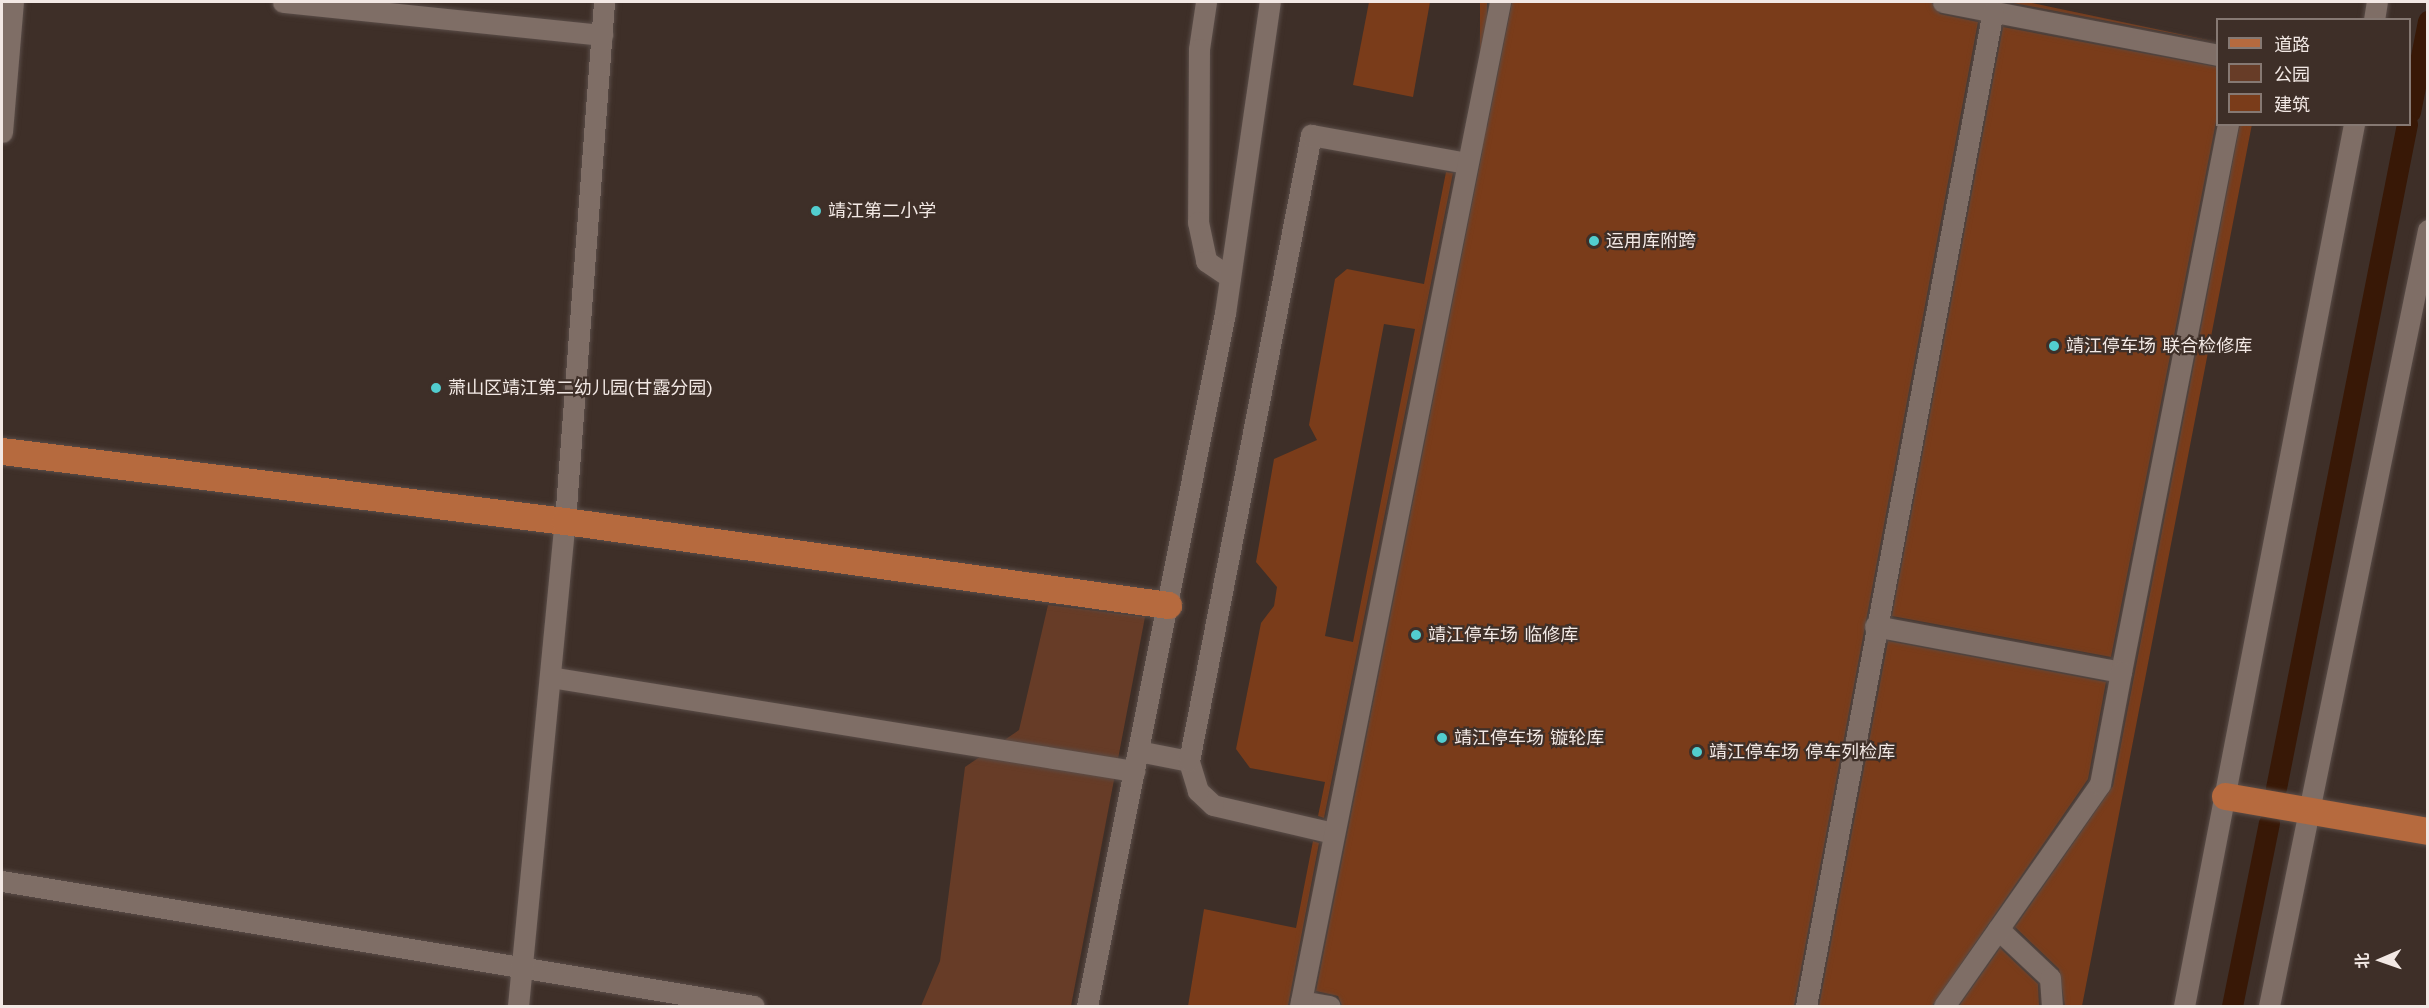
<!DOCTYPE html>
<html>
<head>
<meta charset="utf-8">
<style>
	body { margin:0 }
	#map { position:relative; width:2429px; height:1008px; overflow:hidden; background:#3e2f28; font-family:"Work Sans","Noto Sans SC",sans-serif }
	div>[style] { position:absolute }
	.green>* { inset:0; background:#673c27 }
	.canal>* { height:21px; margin:-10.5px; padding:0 10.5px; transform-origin:10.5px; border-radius:10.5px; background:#381806 }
	.building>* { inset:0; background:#7a3c1a; transform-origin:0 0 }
	.roads { filter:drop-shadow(0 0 2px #5a4d48) drop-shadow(0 0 2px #5a4d48) }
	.minor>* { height:21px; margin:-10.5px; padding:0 10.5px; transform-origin:10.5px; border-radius:10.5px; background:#7f6e66 }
	.major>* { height:27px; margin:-13.5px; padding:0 13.5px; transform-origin:13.5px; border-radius:13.5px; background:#b66a3e }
	.dots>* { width:16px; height:16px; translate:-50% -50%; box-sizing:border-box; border:3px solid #3e2f28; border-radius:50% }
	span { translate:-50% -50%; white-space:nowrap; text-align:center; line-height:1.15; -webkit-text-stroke:4.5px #3e2f28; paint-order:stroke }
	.poi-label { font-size:18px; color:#f2e8e4 }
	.left { translate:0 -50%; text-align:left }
	.frame { position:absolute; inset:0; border:3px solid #f2e8e4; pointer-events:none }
	.legend { position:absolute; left:2216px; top:18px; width:195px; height:108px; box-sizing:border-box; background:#3e2f28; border:2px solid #867973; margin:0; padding:8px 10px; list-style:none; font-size:18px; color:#f2e8e4 }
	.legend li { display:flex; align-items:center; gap:12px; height:30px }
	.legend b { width:30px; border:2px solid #867973 }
	.north { position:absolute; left:2351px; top:930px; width:60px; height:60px; -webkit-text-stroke:4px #3e2f28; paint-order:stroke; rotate:268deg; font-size:16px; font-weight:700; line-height:24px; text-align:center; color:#f2e8e4 }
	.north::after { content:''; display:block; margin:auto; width:21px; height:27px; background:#f2e8e4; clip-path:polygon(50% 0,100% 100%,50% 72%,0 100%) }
</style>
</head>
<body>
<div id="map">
	<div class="green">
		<div style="clip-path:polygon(1048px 605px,1145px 617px,1071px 1006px,921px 1006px,940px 961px,965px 767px,1019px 730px)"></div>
	</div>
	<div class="canal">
		<div style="left:2410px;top:112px;width:93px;rotate:-78.8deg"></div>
		<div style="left:2276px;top:788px;width:677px;rotate:-78.84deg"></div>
		<div style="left:2232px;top:1006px;width:187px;rotate:-78.6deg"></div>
	</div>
	<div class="building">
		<div style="clip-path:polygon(1369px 2px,1430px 2px,1413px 97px,1353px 85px)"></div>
		<div style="left:1480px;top:2px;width:7px;height:148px"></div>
		<div style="clip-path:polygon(1512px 2px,1931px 2px,1940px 14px,1978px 22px,1794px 1006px,1342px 1006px,1338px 996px,1316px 991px)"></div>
		<div style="clip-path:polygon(2008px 2px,2027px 2px,2217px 42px)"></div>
		<div style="clip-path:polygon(2003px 27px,2217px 67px,2217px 117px,2111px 657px,1892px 616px)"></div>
		<div style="clip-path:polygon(2240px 124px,2252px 124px,2082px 1006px,2065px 1006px,2059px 969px,2015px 927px,2113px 786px)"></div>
		<div style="clip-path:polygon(evenodd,1446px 172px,1453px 173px,1324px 818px,1318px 816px,1325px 782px,1250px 768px,1236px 749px,1261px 623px,1274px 606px,1277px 587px,1256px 562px,1274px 459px,1317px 440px,1309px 425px,1335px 279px,1347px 269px,1424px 284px,1446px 172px,1384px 324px,1415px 329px,1353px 642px,1325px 636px,1384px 324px)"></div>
		<div style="clip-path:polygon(1888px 641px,2106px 682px,2088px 779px,1932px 1006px,1819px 1006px)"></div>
		<div style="clip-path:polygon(1313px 841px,1319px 843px,1288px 1006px,1188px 1006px,1204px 909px,1296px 928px)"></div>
		<div style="clip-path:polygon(2000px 948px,2038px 984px,2039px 1006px,1959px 1006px)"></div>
	</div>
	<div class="roads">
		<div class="minor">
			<div style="left:283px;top:2px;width:321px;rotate:5.9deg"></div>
			<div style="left:1206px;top:2px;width:48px;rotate:98.5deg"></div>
			<div style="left:1199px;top:49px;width:173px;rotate:90.3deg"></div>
			<div style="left:1198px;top:222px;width:40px;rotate:78deg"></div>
			<div style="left:1206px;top:261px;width:29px;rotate:34deg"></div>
			<div style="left:1943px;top:2px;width:280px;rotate:10.9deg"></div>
			<div style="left:2374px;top:20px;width:18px;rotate:-81deg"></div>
			<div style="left:2px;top:132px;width:130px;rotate:-85.2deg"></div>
			<div style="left:1875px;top:626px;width:250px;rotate:10.6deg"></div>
			<div style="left:2121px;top:672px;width:558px;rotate:-78.95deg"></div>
			<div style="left:550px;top:677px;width:592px;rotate:9.14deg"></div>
			<div style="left:1138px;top:751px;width:52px;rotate:11.1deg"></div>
			<div style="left:1333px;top:833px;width:123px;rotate:-166.9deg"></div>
			<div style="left:1213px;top:805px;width:21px;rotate:-137deg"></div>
			<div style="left:1198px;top:791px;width:31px;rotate:-107deg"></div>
			<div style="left:1189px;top:761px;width:638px;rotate:-78.97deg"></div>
			<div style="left:1311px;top:135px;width:158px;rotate:10.2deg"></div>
			<div style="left:2px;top:881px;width:762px;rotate:9.44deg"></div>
			<div style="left:1998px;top:929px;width:71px;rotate:43.3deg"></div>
			<div style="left:2050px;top:978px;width:28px;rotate:86deg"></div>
			<div style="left:1301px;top:1001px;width:29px;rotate:10deg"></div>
			<div style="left:518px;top:1006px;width:487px;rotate:-84.5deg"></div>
			<div style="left:565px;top:521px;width:520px;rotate:-85.7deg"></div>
			<div style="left:1087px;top:1006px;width:707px;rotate:-78.74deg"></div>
			<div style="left:1225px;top:313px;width:314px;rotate:-81.8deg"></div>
			<div style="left:1300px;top:1006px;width:1024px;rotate:-78.73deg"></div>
			<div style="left:1806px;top:1006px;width:1012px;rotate:-79.36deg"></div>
			<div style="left:1944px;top:1006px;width:271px;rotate:-54.9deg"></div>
			<div style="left:2100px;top:784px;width:114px;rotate:-79.4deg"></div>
			<div style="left:2184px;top:1006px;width:898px;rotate:-79.09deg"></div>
			<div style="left:2269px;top:1006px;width:792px;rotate:-78.42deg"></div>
		</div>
		<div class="major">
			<div style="left:2px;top:451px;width:567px;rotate:7.09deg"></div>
			<div style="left:565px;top:521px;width:609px;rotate:7.93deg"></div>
			<div style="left:2225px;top:796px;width:206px;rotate:9.8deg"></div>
		</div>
	</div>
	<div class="dots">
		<div style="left:816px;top:211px;background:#52cdcf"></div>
		<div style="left:1594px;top:241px;background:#52cdcf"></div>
		<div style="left:2054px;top:346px;background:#52cdcf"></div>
		<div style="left:436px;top:388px;background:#52cdcf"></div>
		<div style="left:1416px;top:635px;background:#52cdcf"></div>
		<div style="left:1442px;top:738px;background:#52cdcf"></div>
		<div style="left:1697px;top:752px;background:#52cdcf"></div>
	</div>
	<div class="poi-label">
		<span class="left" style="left:828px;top:211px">靖江第二小学</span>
		<span class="left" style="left:1606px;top:241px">运用库附跨</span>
		<span class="left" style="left:2066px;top:346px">靖江停车场 联合检修库</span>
		<span class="left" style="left:448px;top:388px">萧山区靖江第二幼儿园(甘露分园)</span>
		<span class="left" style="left:1428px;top:635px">靖江停车场 临修库</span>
		<span class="left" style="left:1454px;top:738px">靖江停车场 镟轮库</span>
		<span class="left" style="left:1709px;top:752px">靖江停车场 停车列检库</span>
	</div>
	<div class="frame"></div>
	<ul class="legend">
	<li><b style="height:8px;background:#b66a3e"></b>道路</li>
	<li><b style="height:16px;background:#673c27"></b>公园</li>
	<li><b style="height:16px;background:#7a3c1a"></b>建筑</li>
	</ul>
	<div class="north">北</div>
</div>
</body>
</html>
